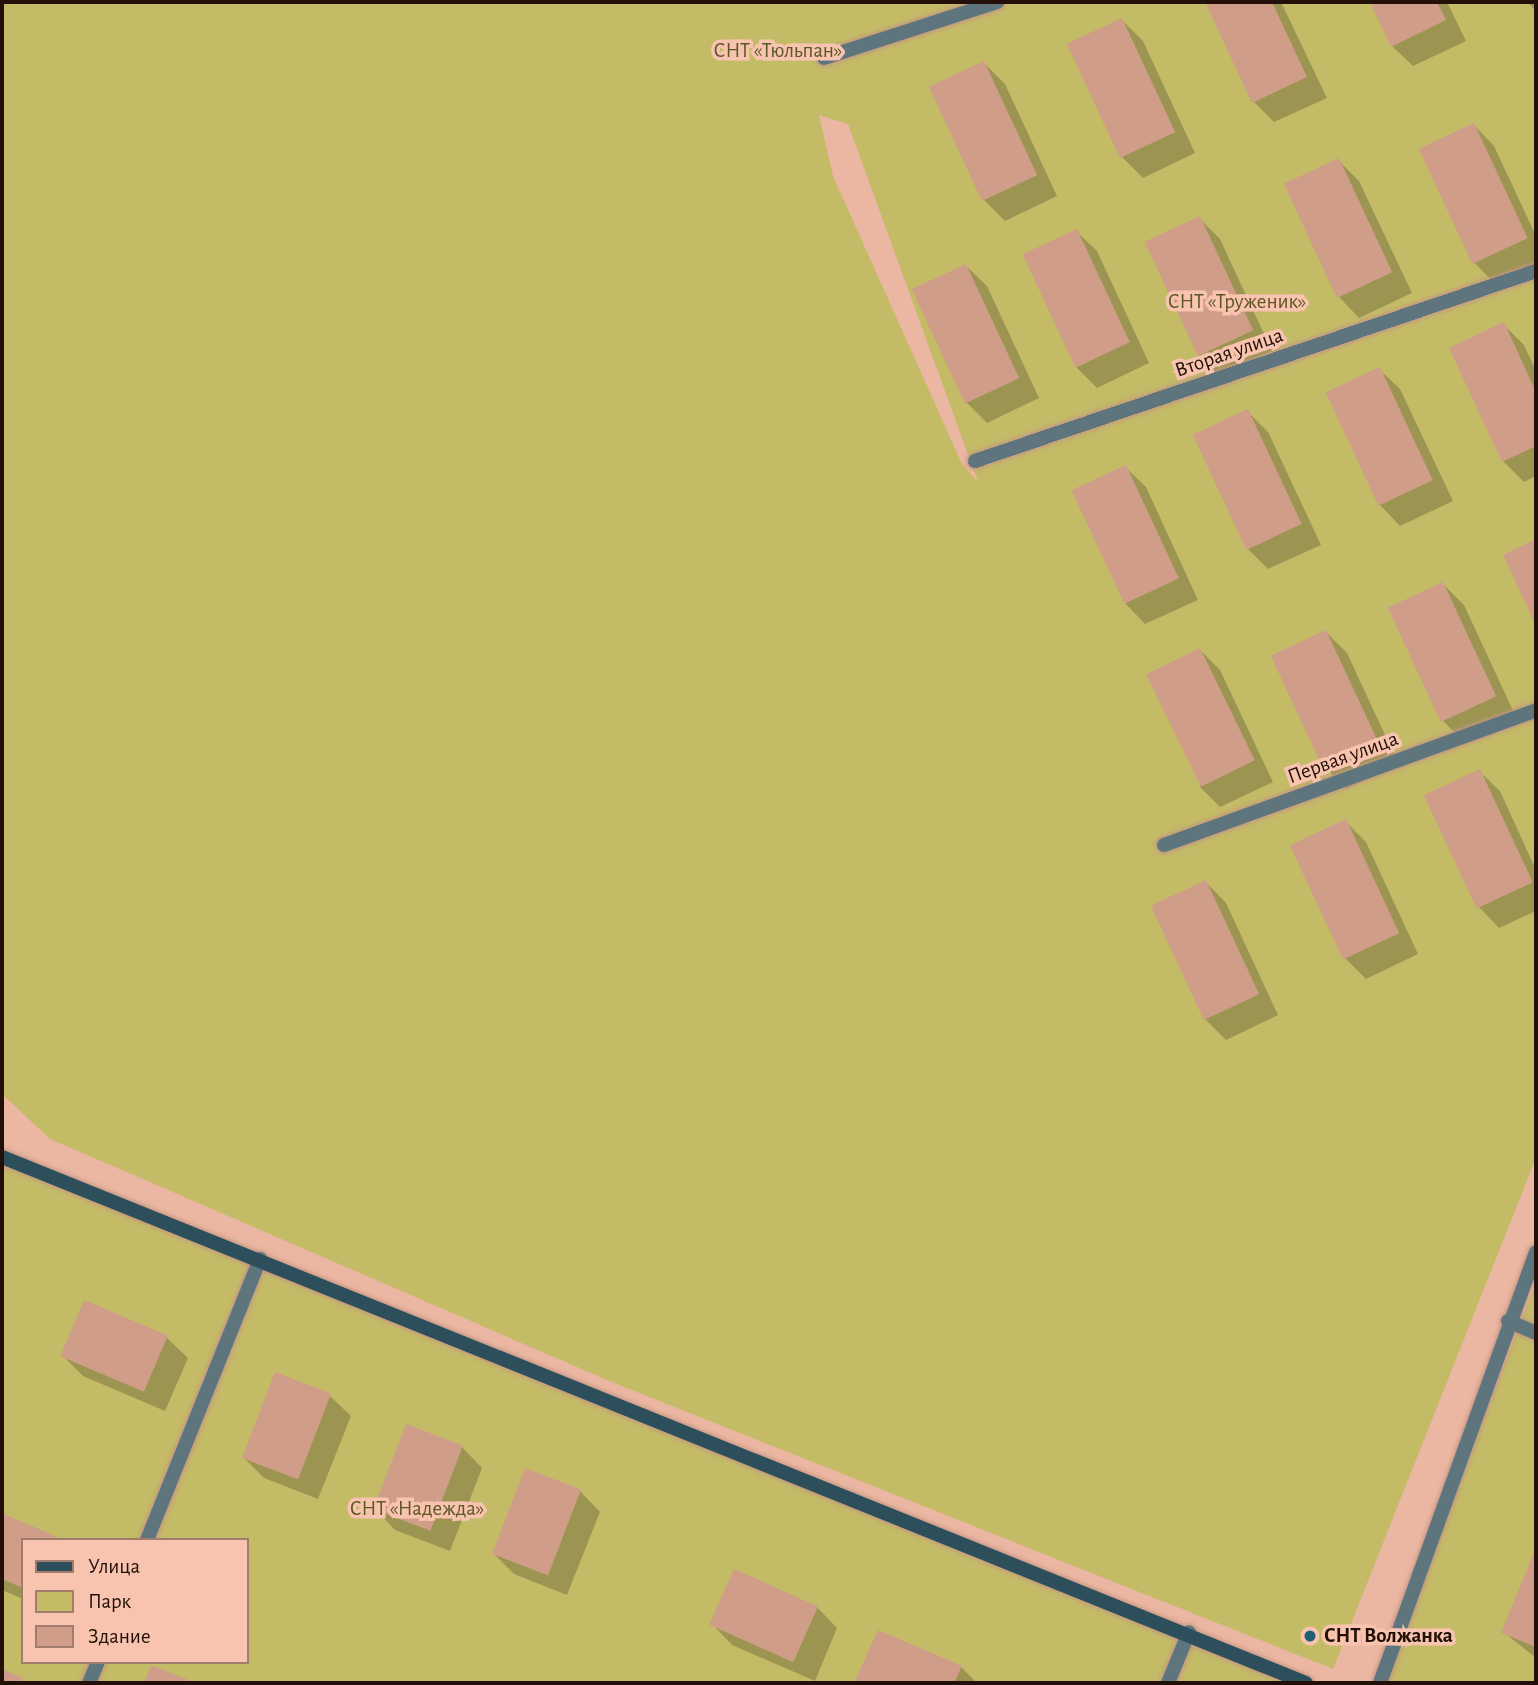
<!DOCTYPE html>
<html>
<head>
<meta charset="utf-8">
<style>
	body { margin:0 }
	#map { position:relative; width:1538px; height:1685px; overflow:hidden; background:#ebb7a2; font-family:"Alegreya Sans",sans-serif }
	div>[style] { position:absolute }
	.green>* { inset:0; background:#c4bb67 }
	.shadow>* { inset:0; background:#0003 }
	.building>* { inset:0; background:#cf9d88; transform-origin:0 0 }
	.roads { filter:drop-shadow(0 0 2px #c39683) drop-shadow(0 0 2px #c39683) }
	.street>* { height:14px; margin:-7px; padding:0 7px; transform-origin:7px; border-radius:7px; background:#5e757e }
	.secondary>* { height:14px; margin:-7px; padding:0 7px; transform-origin:7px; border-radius:7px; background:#2d4f5c }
	.dots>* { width:19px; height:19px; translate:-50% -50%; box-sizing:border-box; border:4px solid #f8c4af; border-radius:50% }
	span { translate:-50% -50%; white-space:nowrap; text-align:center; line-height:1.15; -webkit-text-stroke:7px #f8c4af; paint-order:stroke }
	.park-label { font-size:21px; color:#5c5724 }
	.street-label { font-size:21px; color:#221008 }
	.poi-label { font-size:21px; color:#221008; font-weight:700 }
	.left { translate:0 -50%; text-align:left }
	.frame { position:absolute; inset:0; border:4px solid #221008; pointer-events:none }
	.legend { position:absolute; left:21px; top:1538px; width:228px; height:126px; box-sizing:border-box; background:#f8c4af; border:2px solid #a27c6c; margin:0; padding:9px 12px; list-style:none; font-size:21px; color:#221008 }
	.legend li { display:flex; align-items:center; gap:14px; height:35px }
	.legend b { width:35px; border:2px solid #a27c6c }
</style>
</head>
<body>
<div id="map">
	<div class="green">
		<div style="clip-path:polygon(evenodd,2px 2px,1536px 2px,1536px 1158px,1333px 1669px,614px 1383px,50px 1139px,2px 1094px,2px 2px,819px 115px,848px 124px,978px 482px,962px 464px,833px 176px,819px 115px)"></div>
		<div style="clip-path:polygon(evenodd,2px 1157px,1306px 1683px,2px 1683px,2px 1157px,23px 1540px,247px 1540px,247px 1662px,23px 1662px,23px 1540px)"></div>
		<div style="clip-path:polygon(1536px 1283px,1536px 1683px,1381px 1683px)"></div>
	</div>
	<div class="shadow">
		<div style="clip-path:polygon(1207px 2px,1281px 2px,1327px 98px,1274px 122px,1254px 102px)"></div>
		<div style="clip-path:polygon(1372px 2px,1447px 2px,1466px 41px,1413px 66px,1392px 46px)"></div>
		<div style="clip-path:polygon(1527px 2px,1536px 2px,1536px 11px)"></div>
		<div style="clip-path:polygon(1122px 20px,1143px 41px,1195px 153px,1143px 178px,1122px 157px)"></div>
		<div style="clip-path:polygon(984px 63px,1005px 84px,1057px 196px,1005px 221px,984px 200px)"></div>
		<div style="clip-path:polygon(1474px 125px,1494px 146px,1536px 236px,1536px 263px,1494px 283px,1474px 262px,1421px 150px)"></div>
		<div style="clip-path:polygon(1338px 160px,1359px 181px,1412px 293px,1359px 318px,1339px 297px)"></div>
		<div style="clip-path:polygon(1199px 218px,1220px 239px,1272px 351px,1219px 375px,1199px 355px)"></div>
		<div style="clip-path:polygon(1076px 231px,1097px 251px,1149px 363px,1097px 388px,1076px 367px,1024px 255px)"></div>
		<div style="clip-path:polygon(966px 266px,987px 286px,1039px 398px,987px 423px,966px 402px)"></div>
		<div style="clip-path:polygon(1503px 324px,1524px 345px,1536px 371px,1536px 476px,1524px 482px,1503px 461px)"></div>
		<div style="clip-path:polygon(1379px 369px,1400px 389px,1453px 501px,1400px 526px,1380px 505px,1327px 393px)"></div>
		<div style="clip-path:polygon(1248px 412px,1268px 432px,1321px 545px,1268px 569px,1248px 549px)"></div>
		<div style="clip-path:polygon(1125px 467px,1146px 487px,1198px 600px,1145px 624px,1125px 603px,1073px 491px)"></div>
		<div style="clip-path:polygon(1443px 584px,1464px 605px,1516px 717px,1464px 742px,1443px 721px)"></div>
		<div style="clip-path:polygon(1326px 632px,1347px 653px,1399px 765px,1346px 789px,1326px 768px,1273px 656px)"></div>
		<div style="clip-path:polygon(1200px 650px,1220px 670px,1273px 782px,1220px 807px,1200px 787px)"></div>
		<div style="clip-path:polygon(1479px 771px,1500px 791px,1536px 870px,1536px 911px,1499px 928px,1479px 907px,1427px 796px)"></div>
		<div style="clip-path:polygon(1345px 821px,1366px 842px,1418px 954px,1366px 979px,1345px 958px)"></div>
		<div style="clip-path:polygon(1206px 882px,1226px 903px,1278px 1015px,1226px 1040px,1205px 1019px)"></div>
		<div style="clip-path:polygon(167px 1338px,188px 1358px,165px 1411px,83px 1376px,62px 1355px)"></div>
		<div style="clip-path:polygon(330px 1396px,351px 1416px,318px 1499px,264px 1478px,243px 1457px)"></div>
		<div style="clip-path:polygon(462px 1447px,482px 1468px,450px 1551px,395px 1530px,375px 1509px)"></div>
		<div style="clip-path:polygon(580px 1491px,600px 1512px,567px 1595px,514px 1574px,493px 1553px)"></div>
		<div style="clip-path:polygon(2px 1515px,60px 1540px,23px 1540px,23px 1599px,2px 1590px)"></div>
		<div style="clip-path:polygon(1536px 1551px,1536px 1658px,1503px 1632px)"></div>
		<div style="clip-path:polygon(817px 1607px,837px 1628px,815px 1681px,732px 1645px,712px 1624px)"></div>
		<div style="clip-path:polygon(878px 1632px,961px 1667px,977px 1683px,856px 1683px)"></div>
	</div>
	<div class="building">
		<div style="clip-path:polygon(1205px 2px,1272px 2px,1307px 77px,1252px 103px)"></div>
		<div style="clip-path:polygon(1370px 2px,1437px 2px,1446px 20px,1391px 47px)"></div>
		<div style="left:1122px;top:18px;width:126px;height:61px;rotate:65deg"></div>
		<div style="left:984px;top:61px;width:126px;height:61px;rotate:65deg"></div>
		<div style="left:1474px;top:123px;width:127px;height:61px;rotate:65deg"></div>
		<div style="left:1339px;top:158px;width:126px;height:61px;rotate:65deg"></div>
		<div style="left:1200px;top:216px;width:126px;height:61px;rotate:65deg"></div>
		<div style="left:1077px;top:229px;width:125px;height:60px;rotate:65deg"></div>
		<div style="left:966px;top:264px;width:126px;height:60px;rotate:65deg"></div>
		<div style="clip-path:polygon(1504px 322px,1536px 392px,1536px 446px,1502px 462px,1449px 348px)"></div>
		<div style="left:1380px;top:367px;width:125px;height:60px;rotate:65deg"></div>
		<div style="left:1248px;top:409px;width:127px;height:61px;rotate:65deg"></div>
		<div style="left:1126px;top:465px;width:125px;height:60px;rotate:65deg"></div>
		<div style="clip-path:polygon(1536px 539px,1536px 626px,1503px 555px)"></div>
		<div style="left:1443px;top:582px;width:126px;height:61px;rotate:65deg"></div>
		<div style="left:1326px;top:630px;width:126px;height:61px;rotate:65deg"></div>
		<div style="left:1200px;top:648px;width:125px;height:60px;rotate:64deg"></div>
		<div style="left:1480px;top:769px;width:125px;height:62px;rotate:65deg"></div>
		<div style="left:1346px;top:819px;width:126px;height:62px;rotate:65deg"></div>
		<div style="left:1206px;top:880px;width:126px;height:61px;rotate:65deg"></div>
		<div style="left:84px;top:1300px;width:91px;height:61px;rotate:23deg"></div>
		<div style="left:275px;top:1372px;width:60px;height:92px;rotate:21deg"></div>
		<div style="left:406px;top:1424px;width:61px;height:91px;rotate:21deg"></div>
		<div style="left:525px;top:1468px;width:60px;height:92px;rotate:21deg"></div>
		<div style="clip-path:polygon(2px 1513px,64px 1540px,23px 1540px,23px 1588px,2px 1579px)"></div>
		<div style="clip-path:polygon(1536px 1547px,1536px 1647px,1501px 1633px)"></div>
		<div style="left:734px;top:1569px;width:92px;height:61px;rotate:24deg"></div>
		<div style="clip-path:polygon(878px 1630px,962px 1666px,954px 1683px,854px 1683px)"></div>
		<div style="clip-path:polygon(151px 1665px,196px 1683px,144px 1683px)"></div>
		<div style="clip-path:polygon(2px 1669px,23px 1678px,21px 1683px,2px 1683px)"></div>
	</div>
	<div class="roads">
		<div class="street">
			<div style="left:824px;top:58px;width:182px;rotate:-17.9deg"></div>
			<div style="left:975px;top:461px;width:592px;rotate:-18.71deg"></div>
			<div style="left:1164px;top:845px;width:396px;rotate:-19.9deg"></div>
			<div style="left:1508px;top:1321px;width:30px;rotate:23deg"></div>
			<div style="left:147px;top:1540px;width:303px;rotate:-68.1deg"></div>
			<div style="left:89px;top:1683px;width:23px;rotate:-67deg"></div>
			<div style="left:1168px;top:1683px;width:55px;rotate:-67.6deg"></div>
			<div style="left:1380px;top:1683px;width:458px;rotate:-70.1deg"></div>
		</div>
		<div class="secondary">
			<div style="left:2px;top:1157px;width:1406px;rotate:21.97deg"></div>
		</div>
	</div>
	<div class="dots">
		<div style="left:1310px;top:1636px;background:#1e5f73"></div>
	</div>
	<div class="park-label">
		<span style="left:778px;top:51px">СНТ «Тюльпан»</span>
		<span style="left:1237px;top:302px">СНТ «Труженик»</span>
		<span style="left:417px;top:1509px">СНТ «Надежда»</span>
	</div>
	<div class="street-label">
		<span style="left:1229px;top:353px;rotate:-19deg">Вторая улица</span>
		<span style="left:1343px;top:758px;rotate:-20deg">Первая улица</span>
	</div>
	<div class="poi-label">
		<span class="left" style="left:1324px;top:1636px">СНТ Волжанка</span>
	</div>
	<div class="frame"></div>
	<ul class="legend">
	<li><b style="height:9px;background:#2d4f5c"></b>Улица</li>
	<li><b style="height:19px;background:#c4bb67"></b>Парк</li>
	<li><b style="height:19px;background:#cf9d88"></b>Здание</li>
	</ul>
</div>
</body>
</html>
